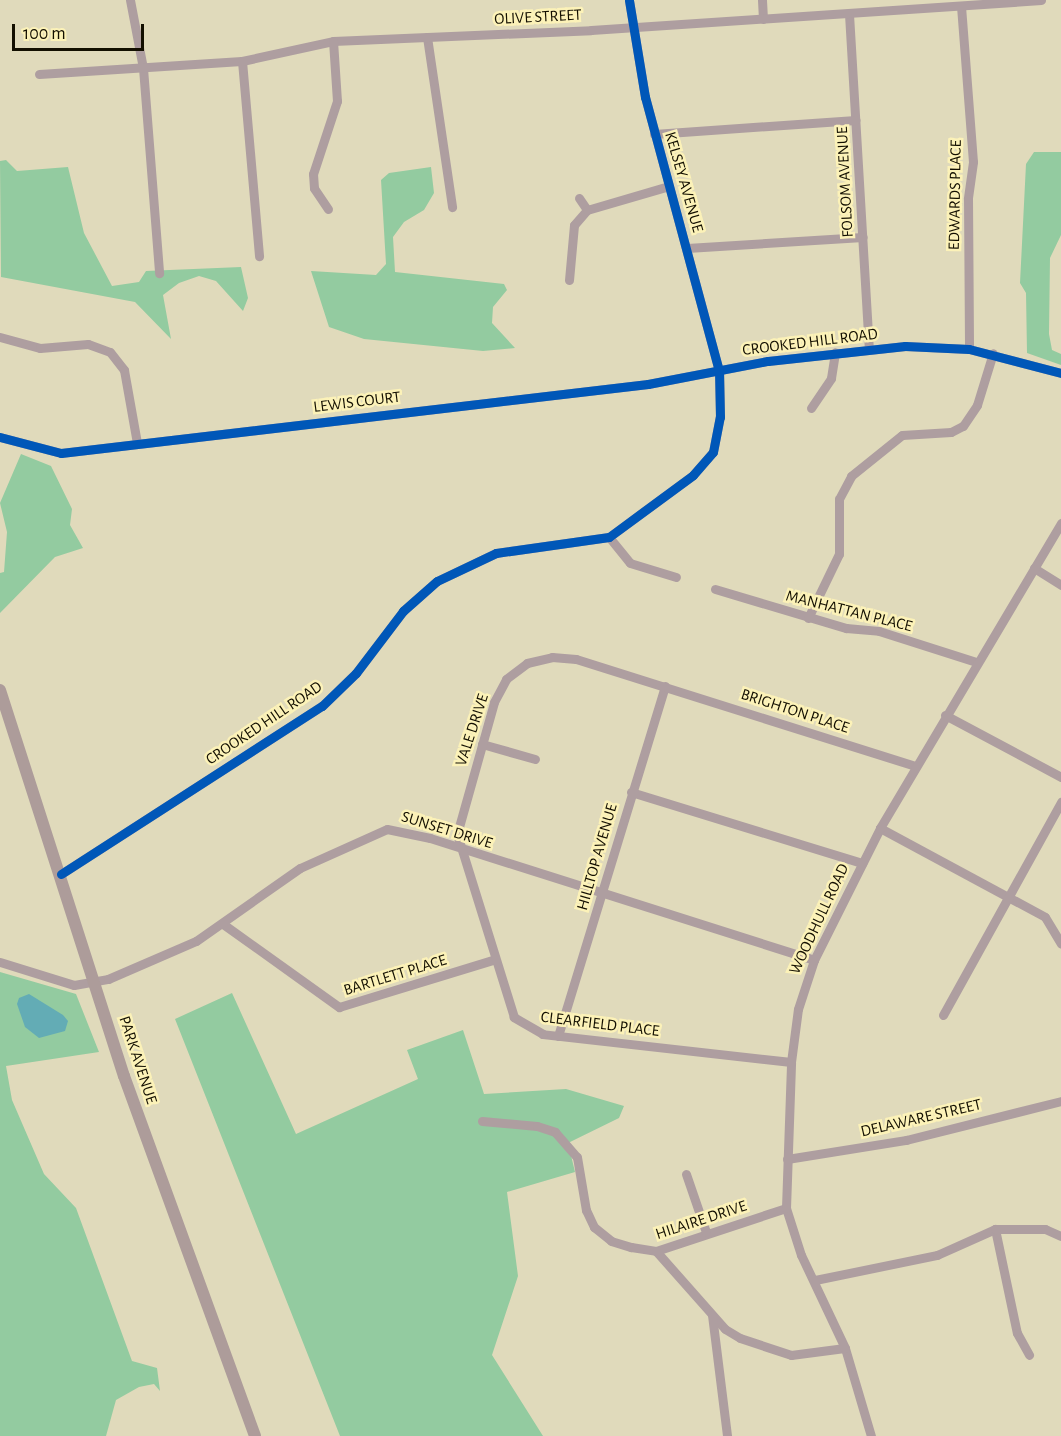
<!DOCTYPE html>
<html>
<head>
<meta charset="utf-8">
<style>
	body { margin:0 }
	#map { position:relative; width:1061px; height:1436px; overflow:hidden; background:#e0dabb; font-family:"Alegreya Sans",sans-serif }
	div>[style] { position:absolute }
	.forest>* { inset:0; background:#93cba0 }
	.water>* { inset:0; background:#63acb5 }
	.street>* { height:9px; margin:-4.5px; padding:0 4.5px; transform-origin:4.5px; border-radius:4.5px; background:#ae9ea0 }
	.secondary>* { height:12px; margin:-6px; padding:0 6px; transform-origin:6px; border-radius:6px; background:#ad9c9a }
	.cycleway>* { height:9px; margin:-4.5px; padding:0 4.5px; transform-origin:4.5px; border-radius:4.5px; background:#0057b8 }
	span { translate:-50% -50%; white-space:nowrap; text-align:center; line-height:1.15; -webkit-text-stroke:5px #fcf2b8; paint-order:stroke }
	.street-label { font-size:16px; color:#130f00 }
	.scale { position:absolute; left:12px; top:24px; width:132px; height:27px; box-sizing:border-box; border:3px solid #130f00; border-top:0; padding-left:8px; font-size:18px; line-height:21px; white-space:nowrap; color:#130f00; -webkit-text-stroke:4px #fcf2b8; paint-order:stroke }
</style>
</head>
<body>
<div id="map">
	<div class="forest">
		<div style="clip-path:polygon(1034px 152px,1061px 152px,1061px 235px,1050px 258px,1049px 334px,1052px 350px,1061px 354px,1061px 365px,1027px 353px,1026px 293px,1020px 283px,1026px 164px)"></div>
		<div style="clip-path:polygon(6px 160px,17px 171px,68px 167px,84px 233px,112px 286px,139px 282px,146px 271px,241px 267px,248px 298px,243px 311px,216px 281px,199px 276px,179px 283px,163px 295px,171px 339px,135px 302px,1px 277px,0 161px)"></div>
		<div style="clip-path:polygon(431px 167px,434px 193px,424px 210px,404px 222px,393px 237px,395px 272px,504px 284px,507px 290px,493px 307px,492px 323px,515px 348px,483px 351px,364px 339px,329px 327px,311px 271px,376px 275px,386px 264px,381px 180px,389px 173px)"></div>
		<div style="clip-path:polygon(21px 454px,51px 466px,72px 509px,70px 525px,83px 548px,55px 557px,0 613px,0 573px,4px 572px,7px 532px,0 503px)"></div>
		<div style="clip-path:polygon(0 972px,76px 994px,99px 1052px,6px 1066px,12px 1100px,44px 1174px,76px 1208px,132px 1361px,157px 1368px,160px 1391px,154px 1384px,139px 1387px,116px 1400px,106px 1436px,0 1436px)"></div>
		<div style="clip-path:polygon(232px 993px,296px 1134px,418px 1079px,407px 1050px,463px 1030px,484px 1094px,566px 1089px,624px 1106px,619px 1118px,568px 1143px,575px 1172px,507px 1192px,518px 1276px,492px 1355px,543px 1436px,340px 1436px,175px 1019px)"></div>
	</div>
	<div class="water">
		<div style="clip-path:polygon(29px 994px,63px 1015px,68px 1021px,65px 1031px,39px 1038px,25px 1027px,17px 1004px,19px 998px)"></div>
	</div>
	<div class="street">
		<div style="left:130px;top:0;width:69px;rotate:79.2deg"></div>
		<div style="left:143px;top:68px;width:206px;rotate:85.5deg"></div>
		<div style="left:762px;top:0;width:19px;rotate:87deg"></div>
		<div style="left:961px;top:6px;width:156px;rotate:85.6deg"></div>
		<div style="left:973px;top:162px;width:37px;rotate:98deg"></div>
		<div style="left:968px;top:199px;width:150px;rotate:89.6deg"></div>
		<div style="left:849px;top:14px;width:336px;rotate:86.6deg"></div>
		<div style="left:427px;top:37px;width:172px;rotate:81.6deg"></div>
		<div style="left:242px;top:61px;width:196px;rotate:85deg"></div>
		<div style="left:39px;top:74px;width:203px;rotate:-3.7deg"></div>
		<div style="left:242px;top:61px;width:93px;rotate:-12.4deg"></div>
		<div style="left:333px;top:41px;width:258px;rotate:-2.4deg"></div>
		<div style="left:591px;top:30px;width:451px;rotate:-3.8deg"></div>
		<div style="left:654px;top:134px;width:202px;rotate:-4deg"></div>
		<div style="left:579px;top:198px;width:14px;rotate:56deg"></div>
		<div style="left:328px;top:209px;width:25px;rotate:-124deg"></div>
		<div style="left:314px;top:188px;width:14px;rotate:-94deg"></div>
		<div style="left:313px;top:174px;width:77px;rotate:-71.8deg"></div>
		<div style="left:337px;top:101px;width:60px;rotate:-93.8deg"></div>
		<div style="left:687px;top:248px;width:176px;rotate:-3.6deg"></div>
		<div style="left:569px;top:280px;width:55px;rotate:-84.8deg"></div>
		<div style="left:574px;top:225px;width:20px;rotate:-49deg"></div>
		<div style="left:587px;top:210px;width:85px;rotate:-16.3deg"></div>
		<div style="left:0;top:337px;width:41px;rotate:15.4deg"></div>
		<div style="left:40px;top:348px;width:48px;rotate:-4.8deg"></div>
		<div style="left:88px;top:344px;width:23px;rotate:20deg"></div>
		<div style="left:110px;top:352px;width:23px;rotate:52deg"></div>
		<div style="left:124px;top:370px;width:74px;rotate:79.9deg"></div>
		<div style="left:811px;top:408px;width:36px;rotate:-56deg"></div>
		<div style="left:831px;top:378px;width:26px;rotate:-81deg"></div>
		<div style="left:0;top:437px;width:63px;rotate:14.7deg"></div>
		<div style="left:61px;top:453px;width:591px;rotate:-6.7deg"></div>
		<div style="left:648px;top:384px;width:122px;rotate:-10.9deg"></div>
		<div style="left:768px;top:361px;width:138px;rotate:-6.2deg"></div>
		<div style="left:905px;top:346px;width:64px;rotate:2.7deg"></div>
		<div style="left:969px;top:349px;width:95px;rotate:14.6deg"></div>
		<div style="left:609px;top:537px;width:33px;rotate:51deg"></div>
		<div style="left:630px;top:563px;width:48px;rotate:16.9deg"></div>
		<div style="left:1034px;top:568px;width:32px;rotate:32deg"></div>
		<div style="left:715px;top:589px;width:137px;rotate:16.6deg"></div>
		<div style="left:846px;top:628px;width:33px;rotate:5deg"></div>
		<div style="left:879px;top:631px;width:102px;rotate:17.7deg"></div>
		<div style="left:808px;top:618px;width:71px;rotate:-64.2deg"></div>
		<div style="left:839px;top:554px;width:55px;rotate:-90deg"></div>
		<div style="left:839px;top:499px;width:26px;rotate:-62deg"></div>
		<div style="left:851px;top:476px;width:65px;rotate:-38.8deg"></div>
		<div style="left:902px;top:435px;width:49px;rotate:-3.5deg"></div>
		<div style="left:951px;top:432px;width:13px;rotate:-27deg"></div>
		<div style="left:963px;top:426px;width:25px;rotate:-56deg"></div>
		<div style="left:977px;top:405px;width:54px;rotate:-72.9deg"></div>
		<div style="left:945px;top:715px;width:132px;rotate:28.1deg"></div>
		<div style="left:482px;top:744px;width:55px;rotate:15.8deg"></div>
		<div style="left:631px;top:792px;width:242px;rotate:17.1deg"></div>
		<div style="left:880px;top:828px;width:187px;rotate:28.3deg"></div>
		<div style="left:1045px;top:917px;width:31px;rotate:59deg"></div>
		<div style="left:61px;top:874px;width:310px;rotate:-32.8deg"></div>
		<div style="left:322px;top:706px;width:47px;rotate:-44.1deg"></div>
		<div style="left:356px;top:673px;width:78px;rotate:-52.8deg"></div>
		<div style="left:403px;top:611px;width:45px;rotate:-41.4deg"></div>
		<div style="left:437px;top:581px;width:65px;rotate:-25.4deg"></div>
		<div style="left:496px;top:553px;width:114px;rotate:-8.1deg"></div>
		<div style="left:609px;top:537px;width:104px;rotate:-36.4deg"></div>
		<div style="left:693px;top:475px;width:30px;rotate:-49deg"></div>
		<div style="left:713px;top:452px;width:36px;rotate:-79deg"></div>
		<div style="left:720px;top:417px;width:46px;rotate:-91.2deg"></div>
		<div style="left:719px;top:371px;width:284px;rotate:-105.1deg"></div>
		<div style="left:645px;top:97px;width:98px;rotate:-99.4deg"></div>
		<div style="left:223px;top:924px;width:143px;rotate:35.6deg"></div>
		<div style="left:339px;top:1007px;width:161px;rotate:-17deg"></div>
		<div style="left:0;top:962px;width:77px;rotate:17.3deg"></div>
		<div style="left:74px;top:985px;width:35px;rotate:-10deg"></div>
		<div style="left:108px;top:979px;width:96px;rotate:-23.4deg"></div>
		<div style="left:196px;top:941px;width:127px;rotate:-35.1deg"></div>
		<div style="left:300px;top:868px;width:95px;rotate:-24.1deg"></div>
		<div style="left:387px;top:829px;width:44px;rotate:11.8deg"></div>
		<div style="left:430px;top:838px;width:403px;rotate:17.6deg"></div>
		<div style="left:943px;top:1015px;width:244px;rotate:-61deg"></div>
		<div style="left:558px;top:1036px;width:366px;rotate:-73deg"></div>
		<div style="left:791px;top:1062px;width:250px;rotate:-173.6deg"></div>
		<div style="left:543px;top:1034px;width:34px;rotate:-150deg"></div>
		<div style="left:514px;top:1017px;width:192px;rotate:-107.3deg"></div>
		<div style="left:457px;top:834px;width:137px;rotate:-74.3deg"></div>
		<div style="left:494px;top:702px;width:26px;rotate:-62deg"></div>
		<div style="left:506px;top:679px;width:26px;rotate:-37deg"></div>
		<div style="left:527px;top:663px;width:26px;rotate:-13deg"></div>
		<div style="left:552px;top:657px;width:24px;rotate:5deg"></div>
		<div style="left:576px;top:659px;width:355px;rotate:17.5deg"></div>
		<div style="left:482px;top:1121px;width:55px;rotate:5.2deg"></div>
		<div style="left:537px;top:1126px;width:19px;rotate:18deg"></div>
		<div style="left:555px;top:1132px;width:33px;rotate:49deg"></div>
		<div style="left:577px;top:1157px;width:54px;rotate:80.4deg"></div>
		<div style="left:586px;top:1210px;width:19px;rotate:65deg"></div>
		<div style="left:594px;top:1227px;width:22px;rotate:39deg"></div>
		<div style="left:611px;top:1241px;width:21px;rotate:17deg"></div>
		<div style="left:631px;top:1247px;width:25px;rotate:9deg"></div>
		<div style="left:656px;top:1251px;width:137px;rotate:-18.3deg"></div>
		<div style="left:787px;top:1159px;width:121px;rotate:-9.1deg"></div>
		<div style="left:906px;top:1140px;width:160px;rotate:-14.1deg"></div>
		<div style="left:686px;top:1174px;width:61px;rotate:71deg"></div>
		<div style="left:995px;top:1229px;width:106px;rotate:78.1deg"></div>
		<div style="left:1017px;top:1333px;width:25px;rotate:61deg"></div>
		<div style="left:656px;top:1251px;width:104px;rotate:48.5deg"></div>
		<div style="left:725px;top:1329px;width:17px;rotate:31deg"></div>
		<div style="left:740px;top:1338px;width:54px;rotate:18.4deg"></div>
		<div style="left:791px;top:1355px;width:54px;rotate:-7.4deg"></div>
		<div style="left:815px;top:1280px;width:125px;rotate:-11.6deg"></div>
		<div style="left:937px;top:1255px;width:64px;rotate:-24.1deg"></div>
		<div style="left:995px;top:1229px;width:50px"></div>
		<div style="left:1045px;top:1229px;width:17px;rotate:24deg"></div>
		<div style="left:712px;top:1315px;width:122px;rotate:82.9deg"></div>
		<div style="left:871px;top:1436px;width:92px;rotate:-106.5deg"></div>
		<div style="left:845px;top:1348px;width:103px;rotate:-115.3deg"></div>
		<div style="left:801px;top:1255px;width:49px;rotate:-107.7deg"></div>
		<div style="left:786px;top:1208px;width:146px;rotate:-88deg"></div>
		<div style="left:791px;top:1062px;width:53px;rotate:-82.5deg"></div>
		<div style="left:798px;top:1009px;width:52px;rotate:-71.9deg"></div>
		<div style="left:814px;top:960px;width:148px;rotate:-63.4deg"></div>
		<div style="left:880px;top:828px;width:355px;rotate:-59.3deg"></div>
	</div>
	<div class="secondary">
		<div style="left:0;top:690px;width:405px;rotate:72.2deg"></div>
		<div style="left:124px;top:1076px;width:383px;rotate:70deg"></div>
	</div>
	<div class="cycleway">
		<div style="left:0;top:437px;width:63px;rotate:14.7deg"></div>
		<div style="left:61px;top:453px;width:591px;rotate:-6.7deg"></div>
		<div style="left:648px;top:384px;width:122px;rotate:-10.9deg"></div>
		<div style="left:768px;top:361px;width:138px;rotate:-6.2deg"></div>
		<div style="left:905px;top:346px;width:64px;rotate:2.7deg"></div>
		<div style="left:969px;top:349px;width:95px;rotate:14.6deg"></div>
		<div style="left:61px;top:874px;width:310px;rotate:-32.8deg"></div>
		<div style="left:322px;top:706px;width:47px;rotate:-44.1deg"></div>
		<div style="left:356px;top:673px;width:78px;rotate:-52.8deg"></div>
		<div style="left:403px;top:611px;width:45px;rotate:-41.4deg"></div>
		<div style="left:437px;top:581px;width:65px;rotate:-25.4deg"></div>
		<div style="left:496px;top:553px;width:114px;rotate:-8.1deg"></div>
		<div style="left:609px;top:537px;width:104px;rotate:-36.4deg"></div>
		<div style="left:693px;top:475px;width:30px;rotate:-49deg"></div>
		<div style="left:713px;top:452px;width:36px;rotate:-79deg"></div>
		<div style="left:720px;top:417px;width:46px;rotate:-91.2deg"></div>
		<div style="left:719px;top:371px;width:284px;rotate:-105.1deg"></div>
		<div style="left:645px;top:97px;width:98px;rotate:-99.4deg"></div>
	</div>
	<div class="street-label">
		<span style="left:538px;top:17px;rotate:-3deg">OLIVE STREET</span>
		<span style="left:684px;top:182px;rotate:74deg">KELSEY AVENUE</span>
		<span style="left:845px;top:182px;rotate:-93deg">FOLSOM AVENUE</span>
		<span style="left:955px;top:195px;rotate:-89deg">EDWARDS PLACE</span>
		<span style="left:810px;top:342px;rotate:-7deg">CROOKED HILL ROAD</span>
		<span style="left:357px;top:402px;rotate:-7deg">LEWIS COURT</span>
		<span style="left:849px;top:611px;rotate:14deg">MANHATTAN PLACE</span>
		<span style="left:795px;top:711px;rotate:18deg">BRIGHTON PLACE</span>
		<span style="left:264px;top:723px;rotate:-34deg">CROOKED HILL ROAD</span>
		<span style="left:472px;top:730px;rotate:-72deg">VALE DRIVE</span>
		<span style="left:447px;top:830px;rotate:17deg">SUNSET DRIVE</span>
		<span style="left:597px;top:857px;rotate:-74deg">HILLTOP AVENUE</span>
		<span style="left:819px;top:919px;rotate:-65deg">WOODHULL ROAD</span>
		<span style="left:395px;top:975px;rotate:-17deg">BARTLETT PLACE</span>
		<span style="left:600px;top:1024px;rotate:7deg">CLEARFIELD PLACE</span>
		<span style="left:138px;top:1060px;rotate:72deg">PARK AVENUE</span>
		<span style="left:921px;top:1118px;rotate:-13deg">DELAWARE STREET</span>
		<span style="left:701px;top:1220px;rotate:-18deg">HILAIRE DRIVE</span>
	</div>
	<div class="scale">100 m</div>
</div>
</body>
</html>
